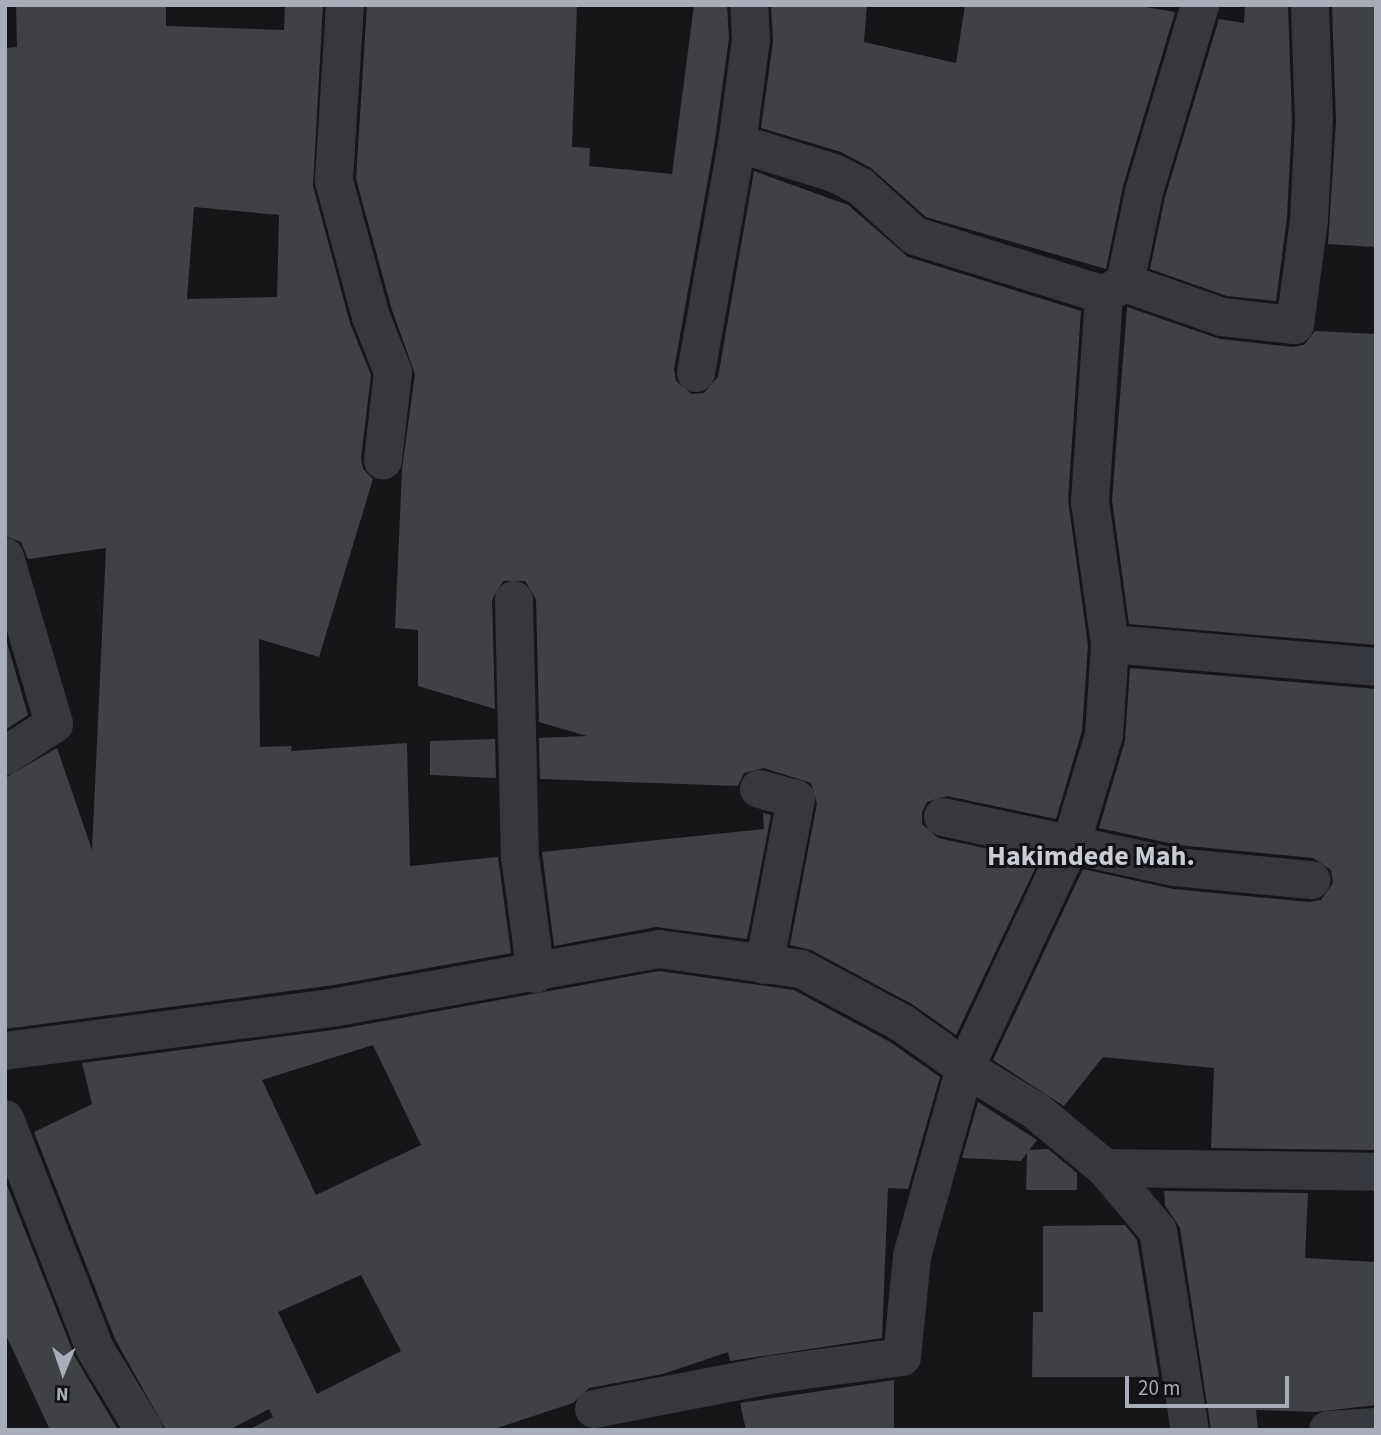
<!DOCTYPE html>
<html>
<head>
<meta charset="utf-8">
<style>
	body { margin:0 }
	#map { position:relative; width:1381px; height:1435px; overflow:hidden; background:#161618; font-family:"Source Sans 3",sans-serif }
	div>[style] { position:absolute }
	.building>* { inset:0; background:#404145 }
	.street>* { height:38px; margin:-19px; padding:0 19px; transform-origin:19px; border-radius:19px; background:#37383d }
	span { translate:-50% -50%; white-space:nowrap; text-align:center; line-height:1.15; -webkit-text-stroke:6px #111113; paint-order:stroke }
	.district-label { font-size:28px; color:#c9ccd4; font-weight:700 }
	.frame { position:absolute; inset:0; border:7px solid #a8adb8; pointer-events:none }
	.north { position:absolute; left:28px; top:1337px; width:70px; height:70px; -webkit-text-stroke:5px #111113; paint-order:stroke; rotate:182deg; font-size:19px; font-weight:700; line-height:28px; text-align:center; color:#a8adb8 }
	.north::after { content:''; display:block; margin:auto; width:24px; height:32px; background:#a8adb8; clip-path:polygon(50% 0,100% 100%,50% 72%,0 100%) }
	.scale { position:absolute; left:1125px; top:1376px; width:164px; height:32px; box-sizing:border-box; border:4px solid #a8adb8; border-top:0; padding-left:9px; font-size:21px; line-height:24px; white-space:nowrap; color:#a8adb8; -webkit-text-stroke:5px #111113; paint-order:stroke }
</style>
</head>
<body>
<div id="map">
	<div class="building">
		<div style="clip-path:polygon(evenodd,16px 5px,166px 5px,166px 26px,284px 30px,285px 5px,323px 5px,313px 186px,350px 323px,371px 375px,361px 458px,363px 469px,373px 479px,319px 657px,259px 639px,260px 747px,292px 746px,291px 751px,407px 743px,410px 866px,498px 857px,511px 953px,334px 985px,5px 1029px,5px 778px,57px 748px,92px 850px,106px 548px,28px 559px,21px 542px,5px 536px,5px 48px,17px 47px,16px 5px,194px 207px,279px 215px,277px 297px,187px 299px,194px 207px)"></div>
		<div style="clip-path:polygon(367px 5px,577px 5px,572px 147px,590px 148px,589px 166px,672px 174px,694px 5px,727px 5px,729px 38px,715px 140px,674px 369px,676px 381px,692px 394px,704px 393px,718px 377px,754px 171px,848px 205px,908px 257px,1081px 311px,1068px 500px,1088px 645px,1082px 731px,1056px 819px,947px 796px,927px 802px,922px 812px,922px 824px,938px 838px,1039px 860px,956px 1035px,912px 1004px,811px 950px,790px 945px,817px 803px,811px 783px,764px 768px,744px 773px,738px 786px,540px 779px,539px 738px,587px 736px,539px 722px,536px 599px,525px 581px,503px 581px,492px 600px,495px 709px,418px 686px,418px 630px,395px 628px,402px 469px,415px 374px,392px 310px,356px 179px)"></div>
		<div style="clip-path:polygon(771px 5px,867px 5px,864px 42px,956px 63px,965px 5px,1133px 5px,1175px 12px,1123px 186px,1106px 269px,926px 217px,871px 168px,841px 152px,761px 128px,773px 42px)"></div>
		<div style="clip-path:polygon(1245px 5px,1288px 5px,1292px 121px,1287px 218px,1276px 301px,1227px 296px,1150px 269px,1165px 197px,1219px 19px,1244px 23px)"></div>
		<div style="clip-path:polygon(1332px 5px,1376px 5px,1376px 247px,1328px 244px,1336px 122px)"></div>
		<div style="clip-path:polygon(1127px 307px,1220px 339px,1293px 347px,1304px 345px,1315px 331px,1376px 334px,1376px 645px,1129px 624px,1112px 500px)"></div>
		<div style="clip-path:polygon(5px 636px,28px 715px,5px 730px)"></div>
		<div style="clip-path:polygon(1130px 668px,1376px 689px,1376px 1150px,1211px 1148px,1214px 1068px,1103px 1057px,1064px 1106px,993px 1060px,1083px 869px,1173px 889px,1309px 902px,1321px 900px,1333px 883px,1331px 870px,1313px 858px,1178px 845px,1099px 828px,1125px 741px)"></div>
		<div style="clip-path:polygon(495px 739px,496px 778px,430px 775px,430px 741px)"></div>
		<div style="clip-path:polygon(763px 813px,771px 815px,747px 939px,656px 927px,554px 946px,542px 852px,764px 829px)"></div>
		<div style="clip-path:polygon(evenodd,659px 971px,794px 990px,890px 1042px,940px 1077px,908px 1189px,888px 1188px,882px 1338px,730px 1361px,728px 1352px,663px 1374px,589px 1388px,573px 1403px,491px 1430px,248px 1430px,273px 1417px,269px 1409px,229px 1430px,166px 1430px,115px 1339px,34px 1132px,92px 1104px,82px 1063px,340px 1029px,659px 971px,373px 1045px,421px 1145px,316px 1195px,262px 1080px,373px 1045px,659px 971px,361px 1275px,401px 1351px,317px 1394px,278px 1312px,361px 1275px)"></div>
		<div style="clip-path:polygon(978px 1102px,1037px 1140px,1029px 1150px,1048px 1149px,1077px 1173px,1077px 1190px,1026px 1190px,1027px 1153px,1021px 1161px,962px 1158px)"></div>
		<div style="clip-path:polygon(5px 1180px,75px 1357px,118px 1430px,50px 1430px,5px 1333px)"></div>
		<div style="clip-path:polygon(1164px 1191px,1308px 1193px,1305px 1258px,1376px 1262px,1376px 1405px,1315px 1412px,1256px 1410px,1258px 1430px,1211px 1430px,1180px 1228px,1165px 1205px)"></div>
		<div style="clip-path:polygon(1125px 1225px,1137px 1240px,1159px 1377px,1032px 1377px,1033px 1312px,1043px 1312px,1043px 1226px)"></div>
		<div style="clip-path:polygon(894px 1380px,894px 1430px,746px 1430px,740px 1403px)"></div>
	</div>
	<div class="street">
		<div style="left:345px;top:5px;width:176px;rotate:93.6deg"></div>
		<div style="left:334px;top:181px;width:141px;rotate:74.8deg"></div>
		<div style="left:371px;top:317px;width:59px;rotate:68.2deg"></div>
		<div style="left:393px;top:372px;width:89px;rotate:96.5deg"></div>
		<div style="left:737px;top:143px;width:105px;rotate:-82.3deg"></div>
		<div style="left:751px;top:39px;width:34px;rotate:-93deg"></div>
		<div style="left:1125px;top:283px;width:103px;rotate:19.3deg"></div>
		<div style="left:1222px;top:317px;width:73px;rotate:6.3deg"></div>
		<div style="left:1295px;top:325px;width:106px;rotate:-82.4deg"></div>
		<div style="left:1309px;top:220px;width:99px;rotate:-87.1deg"></div>
		<div style="left:1314px;top:121px;width:116px;rotate:-92deg"></div>
		<div style="left:696px;top:373px;width:234px;rotate:-79.9deg"></div>
		<div style="left:737px;top:143px;width:102px;rotate:17.2deg"></div>
		<div style="left:834px;top:173px;width:30px;rotate:27deg"></div>
		<div style="left:861px;top:187px;width:73px;rotate:42.2deg"></div>
		<div style="left:915px;top:236px;width:198px;rotate:17.3deg"></div>
		<div style="left:5px;top:557px;width:174px;rotate:73.6deg"></div>
		<div style="left:54px;top:724px;width:59px;rotate:146.9deg"></div>
		<div style="left:514px;top:600px;width:256px;rotate:88.7deg"></div>
		<div style="left:520px;top:856px;width:119px;rotate:82.3deg"></div>
		<div style="left:1110px;top:644px;width:144px;rotate:-98deg"></div>
		<div style="left:1090px;top:501px;width:206px;rotate:-86.1deg"></div>
		<div style="left:1104px;top:295px;width:24px;rotate:-30deg"></div>
		<div style="left:1125px;top:283px;width:93px;rotate:-78.2deg"></div>
		<div style="left:1144px;top:192px;width:195px;rotate:-73.3deg"></div>
		<div style="left:759px;top:789px;width:38px;rotate:15deg"></div>
		<div style="left:796px;top:799px;width:169px;rotate:100.9deg"></div>
		<div style="left:943px;top:817px;width:237px;rotate:12.2deg"></div>
		<div style="left:1175px;top:867px;width:137px;rotate:5.5deg"></div>
		<div style="left:5px;top:1051px;width:335px;rotate:-7.5deg"></div>
		<div style="left:337px;top:1007px;width:327px;rotate:-10.2deg"></div>
		<div style="left:659px;top:949px;width:143px;rotate:8deg"></div>
		<div style="left:801px;top:969px;width:115px;rotate:28.1deg"></div>
		<div style="left:902px;top:1023px;width:77px;rotate:35.5deg"></div>
		<div style="left:965px;top:1068px;width:83px;rotate:31.2deg"></div>
		<div style="left:1036px;top:1111px;width:89px;rotate:39.6deg"></div>
		<div style="left:1105px;top:1168px;width:271px;rotate:0.8deg"></div>
		<div style="left:5px;top:1119px;width:247px;rotate:68.6deg"></div>
		<div style="left:95px;top:1349px;width:95px;rotate:58.8deg"></div>
		<div style="left:1105px;top:1168px;width:82px;rotate:49.9deg"></div>
		<div style="left:1158px;top:1231px;width:202px;rotate:80.9deg"></div>
		<div style="left:594px;top:1409px;width:185px;rotate:-10.9deg"></div>
		<div style="left:776px;top:1374px;width:127px;rotate:-7.7deg"></div>
		<div style="left:902px;top:1357px;width:101px;rotate:-84.3deg"></div>
		<div style="left:912px;top:1256px;width:195px;rotate:-74.3deg"></div>
		<div style="left:965px;top:1068px;width:251px;rotate:-64.8deg"></div>
		<div style="left:1072px;top:841px;width:111px;rotate:-73.2deg"></div>
		<div style="left:1104px;top:735px;width:91px;rotate:-86.2deg"></div>
		<div style="left:1110px;top:644px;width:267px;rotate:4.9deg"></div>
		<div style="left:1328px;top:1430px;width:48px;rotate:-3.6deg"></div>
	</div>
	<div class="district-label">
		<span style="left:1091px;top:856px">Hakimdede Mah.</span>
	</div>
	<div class="frame"></div>
	<div class="north">N</div>
	<div class="scale">20 m</div>
</div>
</body>
</html>
